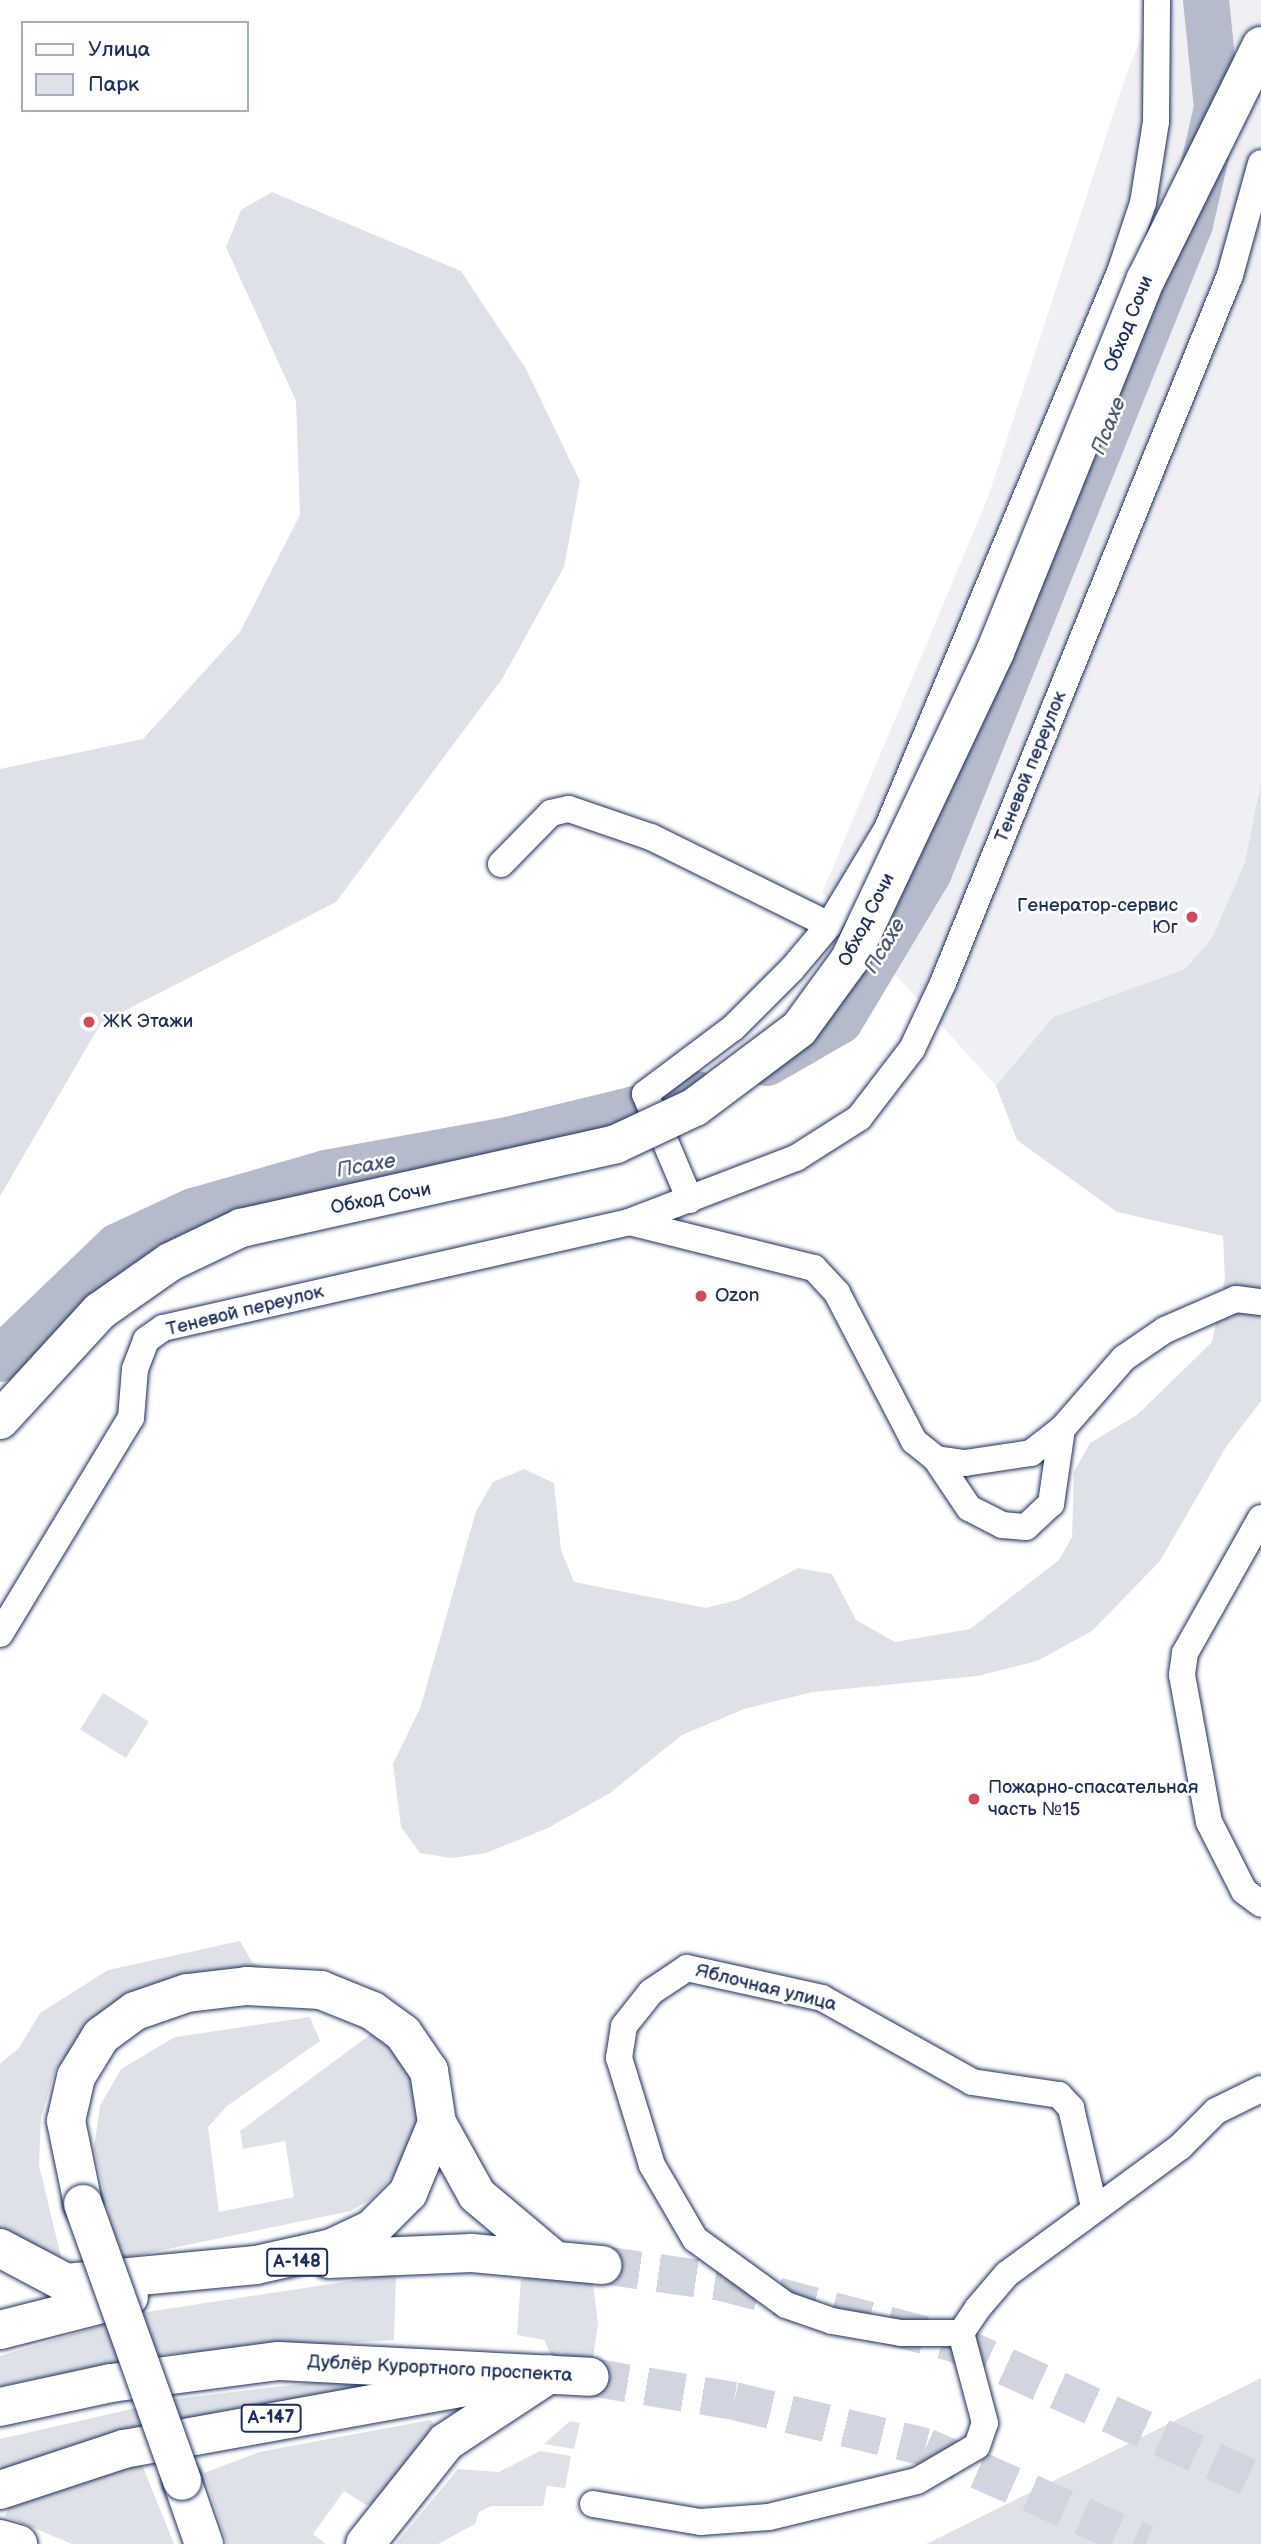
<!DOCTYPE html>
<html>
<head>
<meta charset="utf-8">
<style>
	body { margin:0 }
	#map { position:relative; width:1261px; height:2544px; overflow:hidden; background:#fff; font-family:"Balsamiq Sans",sans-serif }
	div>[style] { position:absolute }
	.built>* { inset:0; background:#eff0f4 }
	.green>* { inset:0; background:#dee1e7; transform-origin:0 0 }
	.river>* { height:46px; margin:-23px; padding:0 23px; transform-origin:23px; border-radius:23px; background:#b5bbca }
	.primary-tunnel>* { height:38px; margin-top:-19px; transform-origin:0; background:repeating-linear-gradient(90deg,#d1d5df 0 38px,transparent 0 57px) }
	.roads { filter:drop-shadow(0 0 2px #1b2f5e) drop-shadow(0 0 2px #1b2f5e) }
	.street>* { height:26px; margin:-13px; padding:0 13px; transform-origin:13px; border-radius:13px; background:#fff }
	.primary>* { height:38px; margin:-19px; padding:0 19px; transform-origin:19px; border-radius:19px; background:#fff }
	.bridges { filter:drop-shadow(0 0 2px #1b2f5e) drop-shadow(0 0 2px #1b2f5e) }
	.primary-bridge>* { height:38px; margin:-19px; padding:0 19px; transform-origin:19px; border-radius:19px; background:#fff }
	.highway-bridge>* { height:38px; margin:-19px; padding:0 19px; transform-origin:19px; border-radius:19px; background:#fff }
	.dots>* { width:19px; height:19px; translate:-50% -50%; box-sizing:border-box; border:4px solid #fff; border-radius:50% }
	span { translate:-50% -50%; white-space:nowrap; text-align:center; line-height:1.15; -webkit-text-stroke:5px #fff; paint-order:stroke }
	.shield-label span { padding:2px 5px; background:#fff; border:2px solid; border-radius:5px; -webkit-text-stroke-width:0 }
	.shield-label { font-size:18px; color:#1b2f5e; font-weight:700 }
	.street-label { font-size:19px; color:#1b2f5e }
	.poi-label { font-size:19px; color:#1b2f5e }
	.right { translate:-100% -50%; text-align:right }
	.left { translate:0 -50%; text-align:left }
	.water-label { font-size:21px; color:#49597e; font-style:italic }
	.legend { position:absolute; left:21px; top:21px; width:228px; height:91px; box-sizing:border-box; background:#fff; border:2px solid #a4acbf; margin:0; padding:9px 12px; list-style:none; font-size:21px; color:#1b2f5e }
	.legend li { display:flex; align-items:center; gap:14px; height:35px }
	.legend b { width:35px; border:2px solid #a4acbf }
</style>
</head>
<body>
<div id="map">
	<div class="built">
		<div style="clip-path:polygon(1157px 0,1261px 0,1261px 781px,1245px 862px,1212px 938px,1185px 969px,1053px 1017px,996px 1086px,822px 893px,987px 500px,1126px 75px)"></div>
	</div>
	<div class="green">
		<div style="clip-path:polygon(272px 192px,461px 271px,526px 369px,580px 481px,564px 567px,502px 679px,336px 902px,101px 1023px,0 1196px,0 769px,143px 739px,240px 632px,300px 515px,296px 401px,226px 247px,241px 210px)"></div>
		<div style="clip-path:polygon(1261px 781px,1261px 1401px,1226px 1447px,1160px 1561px,1092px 1631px,1037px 1661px,978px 1676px,813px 1692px,744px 1709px,682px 1735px,610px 1793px,548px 1828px,486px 1853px,452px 1858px,420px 1853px,401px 1827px,393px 1764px,421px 1706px,476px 1511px,493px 1482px,524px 1469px,554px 1483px,561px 1550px,574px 1582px,706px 1608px,738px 1600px,798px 1568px,832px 1574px,856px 1620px,895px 1642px,970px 1629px,1059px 1560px,1072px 1537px,1074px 1472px,1090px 1443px,1137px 1415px,1212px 1342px,1225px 1279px,1223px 1236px,1117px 1212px,1017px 1140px,996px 1086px,1053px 1017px,1185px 969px,1212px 938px,1245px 862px)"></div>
		<div style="left:103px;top:1693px;width:54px;height:43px;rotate:32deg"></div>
		<div style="clip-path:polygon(240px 1941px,252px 1962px,266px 1969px,92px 2023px,55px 2070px,41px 2118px,39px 2165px,61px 2257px,0 2229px,0 2064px,19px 2048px,40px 2013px,108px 1970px)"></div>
		<div style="clip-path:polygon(310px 2017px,320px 2041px,227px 2106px,208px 2127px,219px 2212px,294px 2197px,285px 2141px,243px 2149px,240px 2131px,375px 2031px,415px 2080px,418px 2121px,405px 2164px,371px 2199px,351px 2211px,119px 2259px,94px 2148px,100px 2106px,121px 2069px,175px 2037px)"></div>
		<div style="clip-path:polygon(591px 2268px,598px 2324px,590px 2377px,561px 2375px,544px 2340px,517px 2335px,521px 2279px)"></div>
		<div style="clip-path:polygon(396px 2274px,394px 2340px,166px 2354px,0 2386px,0 2356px,147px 2312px)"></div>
		<div style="clip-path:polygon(1261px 2378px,1261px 2544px,926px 2544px)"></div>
		<div style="clip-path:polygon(326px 2381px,384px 2385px,5px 2473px,0 2465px,0 2439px,175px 2399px)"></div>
		<div style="clip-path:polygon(430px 2420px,442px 2431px,381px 2503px,366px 2505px,344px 2491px,313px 2534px,326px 2544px,227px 2544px,204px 2473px,259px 2452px)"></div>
		<div style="clip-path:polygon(570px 2421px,580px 2423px,574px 2449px,544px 2444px)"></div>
		<div style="clip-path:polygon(540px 2451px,571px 2456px,565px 2488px,547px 2486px,543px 2506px,491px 2506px,479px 2512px,475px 2524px,438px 2544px,396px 2544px,458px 2469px,499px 2472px)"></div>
		<div style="clip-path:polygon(141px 2462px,174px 2544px,72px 2544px,5px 2516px,9px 2507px)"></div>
	</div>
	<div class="river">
		<div style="left:767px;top:1063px;width:84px;rotate:-29.9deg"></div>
		<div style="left:840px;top:1021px;width:174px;rotate:-59.1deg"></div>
		<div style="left:929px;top:872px;width:699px;rotate:-68.06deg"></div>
		<div style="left:1190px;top:224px;width:119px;rotate:-76.9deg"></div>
		<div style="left:1217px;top:108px;width:109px;rotate:-95.8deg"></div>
		<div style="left:0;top:1359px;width:163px;rotate:-43.8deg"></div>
		<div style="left:118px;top:1246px;width:83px;rotate:-25deg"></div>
		<div style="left:193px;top:1211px;width:138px;rotate:-15.9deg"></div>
		<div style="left:326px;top:1173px;width:185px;rotate:-10.3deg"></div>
		<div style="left:508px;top:1140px;width:194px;rotate:-13.7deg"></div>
	</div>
	<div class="primary-tunnel">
		<div style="left:602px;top:2265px;width:121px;rotate:8.1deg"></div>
		<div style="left:722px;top:2282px;width:240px;rotate:14.7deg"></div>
		<div style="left:954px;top:2343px;width:337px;rotate:24.5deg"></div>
		<div style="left:590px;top:2377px;width:146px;rotate:9.5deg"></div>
		<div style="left:734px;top:2401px;width:197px;rotate:13.5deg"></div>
		<div style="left:926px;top:2447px;width:240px;rotate:23.9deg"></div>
	</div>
	<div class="roads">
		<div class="street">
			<div style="left:501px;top:864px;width:71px;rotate:-45.6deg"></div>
			<div style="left:551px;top:813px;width:18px;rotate:-13deg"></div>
			<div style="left:569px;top:809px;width:87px;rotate:18.9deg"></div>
			<div style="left:651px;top:837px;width:199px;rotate:26.3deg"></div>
			<div style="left:690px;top:1200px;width:115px;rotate:-113deg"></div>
			<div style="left:645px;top:1094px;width:110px;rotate:-36.9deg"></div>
			<div style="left:733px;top:1028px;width:83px;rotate:-45deg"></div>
			<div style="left:792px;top:969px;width:57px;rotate:-49.9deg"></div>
			<div style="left:829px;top:925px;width:112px;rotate:-58.9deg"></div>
			<div style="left:887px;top:829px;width:604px;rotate:-67.3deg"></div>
			<div style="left:1120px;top:272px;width:73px;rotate:-71.6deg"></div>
			<div style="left:1143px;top:203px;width:82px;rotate:-80.9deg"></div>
			<div style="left:1156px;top:122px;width:122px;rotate:-89.5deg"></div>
			<div style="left:629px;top:1222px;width:191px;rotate:14deg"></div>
			<div style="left:814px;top:1268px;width:34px;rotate:47deg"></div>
			<div style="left:837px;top:1293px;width:167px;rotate:62.5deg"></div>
			<div style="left:914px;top:1441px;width:28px;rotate:39deg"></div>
			<div style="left:936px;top:1459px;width:29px;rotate:8deg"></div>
			<div style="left:965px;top:1463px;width:67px;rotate:-8.6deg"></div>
			<div style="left:1031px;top:1453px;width:39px;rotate:-38deg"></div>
			<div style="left:1062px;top:1429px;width:94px;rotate:-48.9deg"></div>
			<div style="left:1124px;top:1358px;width:50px;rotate:-34.3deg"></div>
			<div style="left:1165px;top:1330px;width:77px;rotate:-23.6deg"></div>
			<div style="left:1236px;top:1299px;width:25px;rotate:7deg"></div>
			<div style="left:936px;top:1459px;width:59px;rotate:56deg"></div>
			<div style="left:969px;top:1508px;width:37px;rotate:27deg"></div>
			<div style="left:1002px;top:1525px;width:24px;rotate:5deg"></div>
			<div style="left:1026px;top:1527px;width:34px;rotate:-43deg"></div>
			<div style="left:1051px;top:1504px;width:76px;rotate:-81.7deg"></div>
			<div style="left:1261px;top:1518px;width:155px;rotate:119.4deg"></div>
			<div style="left:1185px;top:1653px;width:22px;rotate:98deg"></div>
			<div style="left:1182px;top:1675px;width:149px;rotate:79.6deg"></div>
			<div style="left:1209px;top:1822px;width:77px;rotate:63.1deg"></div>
			<div style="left:1244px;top:1891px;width:21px;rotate:37deg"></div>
			<div style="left:0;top:1634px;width:253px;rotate:-58.8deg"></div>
			<div style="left:131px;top:1418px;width:49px;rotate:-85.3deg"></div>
			<div style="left:135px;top:1369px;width:31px;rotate:-69deg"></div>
			<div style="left:146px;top:1340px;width:21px;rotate:-35deg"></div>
			<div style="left:163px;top:1328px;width:478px;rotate:-12.8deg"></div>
			<div style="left:629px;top:1222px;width:179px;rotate:-21deg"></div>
			<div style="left:796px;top:1158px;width:75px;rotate:-32.4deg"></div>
			<div style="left:859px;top:1118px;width:87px;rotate:-52.5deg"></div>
			<div style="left:912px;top:1049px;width:73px;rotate:-64.8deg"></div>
			<div style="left:943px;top:983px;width:764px;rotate:-67.93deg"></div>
			<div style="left:1230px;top:275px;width:116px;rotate:-74.5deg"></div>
			<div style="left:961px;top:2333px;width:60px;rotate:180deg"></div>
			<div style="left:901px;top:2333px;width:70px;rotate:-170.1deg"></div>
			<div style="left:832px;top:2321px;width:49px;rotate:-160.8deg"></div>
			<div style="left:786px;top:2305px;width:112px;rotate:-144deg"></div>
			<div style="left:695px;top:2239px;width:86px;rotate:-120.2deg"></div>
			<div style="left:652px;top:2165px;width:112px;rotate:-107.1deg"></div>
			<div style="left:619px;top:2058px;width:32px;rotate:-81deg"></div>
			<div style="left:624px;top:2026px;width:43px;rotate:-51.5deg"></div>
			<div style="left:651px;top:1992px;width:43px;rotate:-33.7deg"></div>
			<div style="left:687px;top:1968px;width:138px;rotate:12.5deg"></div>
			<div style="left:822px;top:1998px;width:172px;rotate:29.2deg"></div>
			<div style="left:972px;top:2082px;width:88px;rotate:8.5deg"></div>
			<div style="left:1059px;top:2095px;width:18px;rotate:47deg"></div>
			<div style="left:1071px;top:2108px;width:102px;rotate:76.9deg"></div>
			<div style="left:593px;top:2504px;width:109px;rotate:9.5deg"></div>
			<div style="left:700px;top:2522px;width:69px;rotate:-4.1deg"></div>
			<div style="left:769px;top:2517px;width:152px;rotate:-13.7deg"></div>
			<div style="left:917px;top:2481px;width:69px;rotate:-30.3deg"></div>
			<div style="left:977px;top:2446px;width:24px;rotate:-71deg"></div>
			<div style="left:985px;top:2423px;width:93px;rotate:-104.9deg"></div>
			<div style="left:961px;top:2333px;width:29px;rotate:-56deg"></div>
			<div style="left:977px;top:2309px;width:46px;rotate:-49.4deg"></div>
			<div style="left:1007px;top:2274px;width:215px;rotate:-36.3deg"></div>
			<div style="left:1180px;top:2147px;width:51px;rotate:-45deg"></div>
			<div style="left:1216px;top:2111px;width:50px;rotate:-26.1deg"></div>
		</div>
		<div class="primary">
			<div style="left:437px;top:2123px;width:82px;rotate:60.9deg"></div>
			<div style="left:477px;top:2195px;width:99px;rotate:40.1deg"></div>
			<div style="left:0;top:2248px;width:75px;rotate:27.9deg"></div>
			<div style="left:66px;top:2283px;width:191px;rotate:-5.4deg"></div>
			<div style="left:256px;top:2265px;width:78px;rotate:-12.6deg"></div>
			<div style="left:332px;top:2248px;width:44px;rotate:-25.4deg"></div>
			<div style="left:372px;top:2229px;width:51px;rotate:-45deg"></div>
			<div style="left:408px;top:2193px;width:76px;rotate:-67.5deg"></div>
			<div style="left:437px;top:2123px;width:53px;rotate:-98.7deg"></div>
			<div style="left:429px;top:2071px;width:46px;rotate:-124.4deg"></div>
			<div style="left:403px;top:2033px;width:37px;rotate:-144deg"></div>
			<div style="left:373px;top:2011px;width:56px;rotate:-158deg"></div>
			<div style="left:321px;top:1990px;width:74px;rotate:-176.9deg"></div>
			<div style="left:247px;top:1986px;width:60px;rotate:173.3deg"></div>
			<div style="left:187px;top:1993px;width:55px;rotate:160.9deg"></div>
			<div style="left:135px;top:2011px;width:42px;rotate:143.7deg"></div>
			<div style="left:101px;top:2036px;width:48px;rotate:121.4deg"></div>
			<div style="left:76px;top:2077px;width:45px;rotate:102.8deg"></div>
			<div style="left:66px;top:2121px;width:85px;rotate:78.4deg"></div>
			<div style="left:328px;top:2259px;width:144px;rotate:-2.4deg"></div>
			<div style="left:472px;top:2253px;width:131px;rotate:5.3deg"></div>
			<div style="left:0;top:2330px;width:133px;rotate:-14.3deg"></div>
			<div style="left:0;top:2407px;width:114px;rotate:-12.2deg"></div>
			<div style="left:111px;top:2383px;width:169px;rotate:-7.5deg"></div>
			<div style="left:279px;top:2361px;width:311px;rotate:2.9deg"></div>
			<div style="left:182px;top:2481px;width:67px;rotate:70.8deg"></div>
			<div style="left:0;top:2490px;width:131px;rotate:-18.3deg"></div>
			<div style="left:124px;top:2449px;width:363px;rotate:-10.3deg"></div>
			<div style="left:0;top:2539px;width:19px;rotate:16deg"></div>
			<div style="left:365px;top:2544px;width:130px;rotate:-51.5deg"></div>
			<div style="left:446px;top:2442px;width:123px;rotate:-33.4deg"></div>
		</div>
	</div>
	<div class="bridges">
		<div class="primary-bridge">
			<div style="left:83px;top:2204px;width:294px;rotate:70.3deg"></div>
		</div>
		<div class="highway-bridge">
			<div style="left:0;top:1420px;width:148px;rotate:-47.5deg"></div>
			<div style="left:100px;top:1311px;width:85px;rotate:-35deg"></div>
			<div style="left:170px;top:1262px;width:79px;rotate:-25.6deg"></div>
			<div style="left:241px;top:1228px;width:384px;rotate:-12.6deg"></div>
			<div style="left:616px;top:1144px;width:87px;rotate:-25.1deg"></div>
			<div style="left:695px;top:1107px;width:130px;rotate:-36.9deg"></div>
			<div style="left:799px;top:1029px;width:87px;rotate:-53.9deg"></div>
			<div style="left:850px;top:959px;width:340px;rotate:-64.7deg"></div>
			<div style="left:995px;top:652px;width:402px;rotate:-68deg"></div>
			<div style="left:1146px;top:279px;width:260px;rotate:-63.7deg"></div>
		</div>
	</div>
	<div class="dots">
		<div style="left:1192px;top:917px;background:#d1495b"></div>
		<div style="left:89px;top:1022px;background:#d1495b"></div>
		<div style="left:701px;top:1296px;background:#d1495b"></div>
		<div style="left:974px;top:1799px;background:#d1495b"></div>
	</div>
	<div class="shield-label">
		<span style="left:297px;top:2262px">А-148</span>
		<span style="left:271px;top:2418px">А-147</span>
	</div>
	<div class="street-label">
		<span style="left:1129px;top:324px;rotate:-68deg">Обход Сочи</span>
		<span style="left:1031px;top:767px;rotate:-68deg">Теневой переулок</span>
		<span style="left:867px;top:920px;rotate:-63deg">Обход Сочи</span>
		<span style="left:381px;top:1199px;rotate:-11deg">Обход Сочи</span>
		<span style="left:245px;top:1311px;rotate:-14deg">Теневой переулок</span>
		<span style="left:766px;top:1988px;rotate:14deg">Яблочная улица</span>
		<span style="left:440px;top:2369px;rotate:3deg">Дублёр Курортного проспекта</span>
	</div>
	<div class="poi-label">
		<span class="right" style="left:1178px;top:917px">Генератор-сервис<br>Юг</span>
		<span class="left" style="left:103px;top:1022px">ЖК Этажи</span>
		<span class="left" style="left:715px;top:1296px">Ozon</span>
		<span class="left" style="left:988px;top:1799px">Пожарно-спасательная<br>часть №15</span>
	</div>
	<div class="water-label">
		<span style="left:1109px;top:426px;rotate:-68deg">Псахе</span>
		<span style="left:885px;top:946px;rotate:-59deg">Псахе</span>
		<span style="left:366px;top:1166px;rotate:-10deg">Псахе</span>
	</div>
	<ul class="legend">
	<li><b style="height:9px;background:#fff"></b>Улица</li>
	<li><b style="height:19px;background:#dee1e7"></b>Парк</li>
	</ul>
</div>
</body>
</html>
